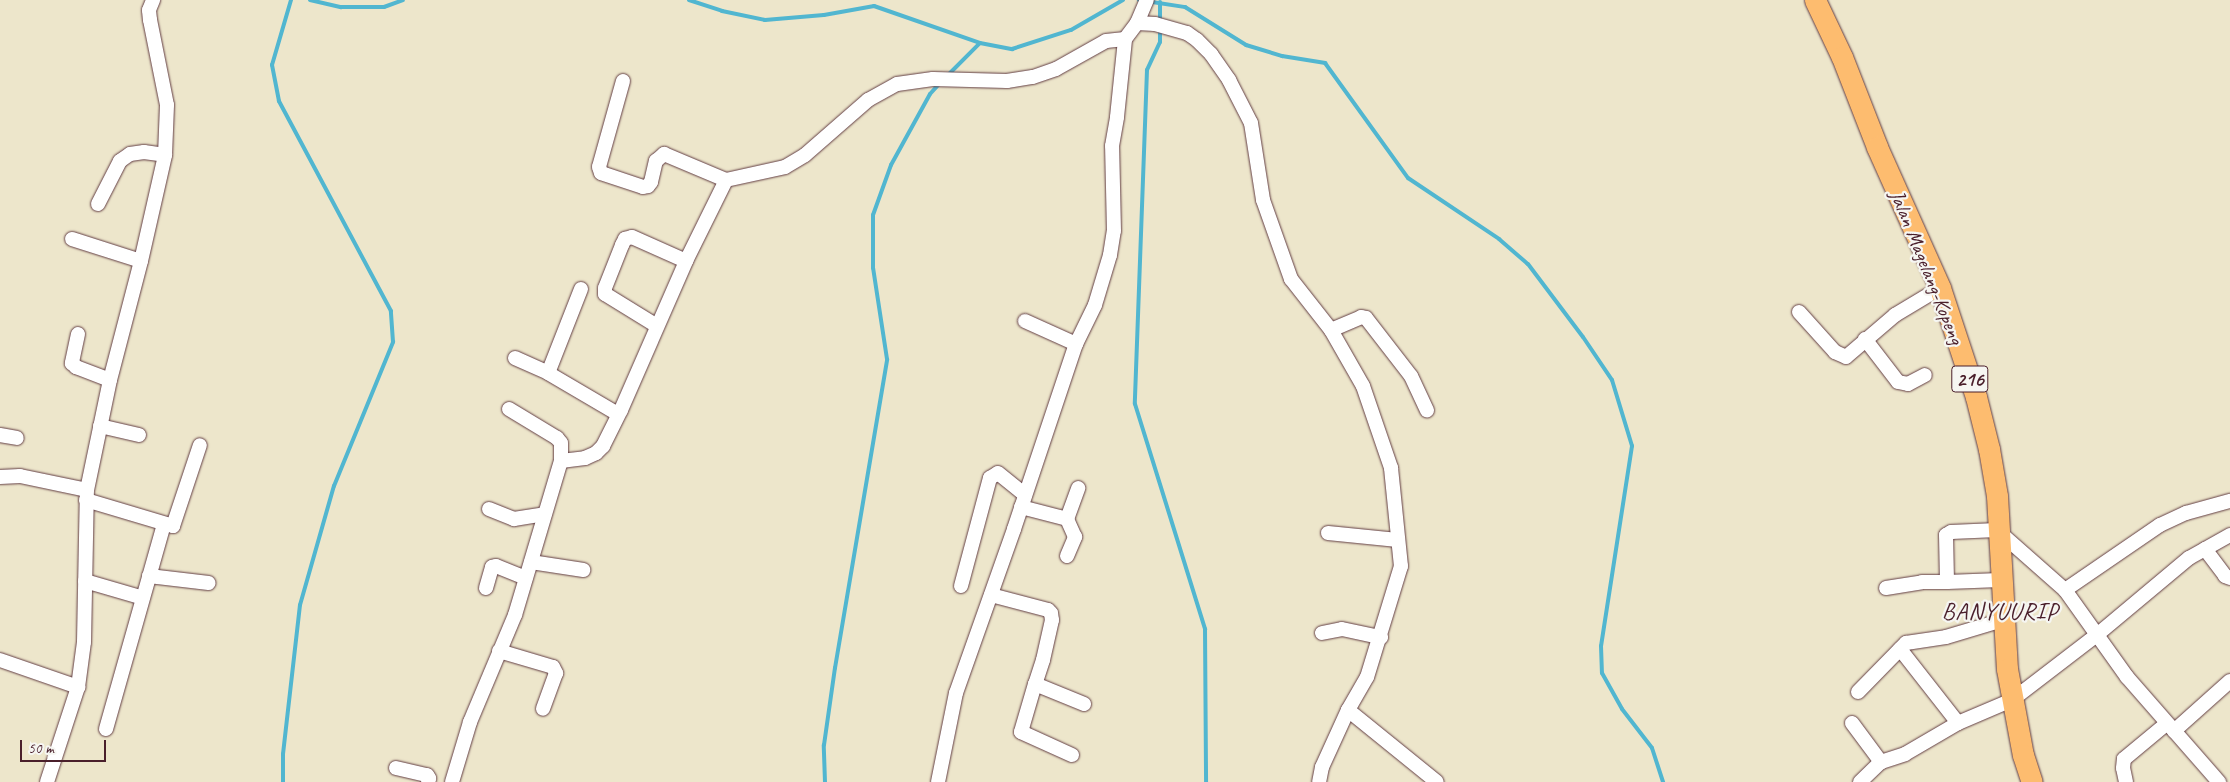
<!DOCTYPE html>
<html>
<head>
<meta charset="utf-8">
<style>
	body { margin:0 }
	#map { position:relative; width:2230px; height:782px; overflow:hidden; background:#ede6cb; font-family:Caveat,sans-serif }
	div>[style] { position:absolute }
	.stream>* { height:4px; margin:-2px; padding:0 2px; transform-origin:2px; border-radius:2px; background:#51b6d0 }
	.roads { filter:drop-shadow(0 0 1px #623d43) drop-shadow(0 0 1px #623d43) }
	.minor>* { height:14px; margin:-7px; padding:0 7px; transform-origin:7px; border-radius:7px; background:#fff }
	.primary>* { height:21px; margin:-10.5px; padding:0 10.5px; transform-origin:10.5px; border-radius:10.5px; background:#fdbc6f }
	span { translate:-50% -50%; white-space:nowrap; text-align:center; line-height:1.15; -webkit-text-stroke:4.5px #f6f6f2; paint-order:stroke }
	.shield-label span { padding:1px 4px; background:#f6f6f2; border:1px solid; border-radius:4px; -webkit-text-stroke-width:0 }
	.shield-label { font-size:20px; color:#4a1f2b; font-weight:700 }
	.street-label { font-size:21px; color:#4a1f2b }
	.quarter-label { font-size:24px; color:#4a1f2b; letter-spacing:1px }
	.scale { position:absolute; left:20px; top:740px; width:86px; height:22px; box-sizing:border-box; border:2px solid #4a1f2b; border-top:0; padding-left:6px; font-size:15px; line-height:18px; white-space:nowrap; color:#4a1f2b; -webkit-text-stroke:4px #f6f6f2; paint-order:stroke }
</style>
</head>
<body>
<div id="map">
	<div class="stream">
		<div style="left:310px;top:0;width:32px;rotate:13deg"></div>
		<div style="left:341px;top:7px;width:43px"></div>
		<div style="left:384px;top:7px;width:20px;rotate:-20deg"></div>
		<div style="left:689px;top:0;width:35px;rotate:18deg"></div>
		<div style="left:722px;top:11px;width:44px;rotate:11.8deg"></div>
		<div style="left:765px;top:20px;width:59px;rotate:-4.8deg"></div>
		<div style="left:824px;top:15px;width:51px;rotate:-10.2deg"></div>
		<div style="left:874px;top:6px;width:112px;rotate:19.2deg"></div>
		<div style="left:980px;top:43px;width:33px;rotate:11deg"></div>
		<div style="left:1012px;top:49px;width:62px;rotate:-17.9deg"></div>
		<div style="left:1071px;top:30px;width:60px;rotate:-30deg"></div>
		<div style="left:1139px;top:0;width:47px;rotate:8.7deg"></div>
		<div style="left:1185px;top:7px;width:72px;rotate:31.9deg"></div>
		<div style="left:1246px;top:45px;width:38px;rotate:17deg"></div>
		<div style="left:1282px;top:56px;width:44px;rotate:9.2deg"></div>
		<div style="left:1325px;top:63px;width:142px;rotate:54.2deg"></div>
		<div style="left:1408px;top:178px;width:110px;rotate:33.8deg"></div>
		<div style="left:1499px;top:239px;width:38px;rotate:41deg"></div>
		<div style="left:1528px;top:264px;width:91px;rotate:53deg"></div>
		<div style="left:1583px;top:337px;width:52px;rotate:56deg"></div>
		<div style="left:1612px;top:380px;width:69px;rotate:73.1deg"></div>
		<div style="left:1632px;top:446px;width:202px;rotate:98.8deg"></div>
		<div style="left:1601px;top:646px;width:27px;rotate:88deg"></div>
		<div style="left:1602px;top:673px;width:41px;rotate:60.9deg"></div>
		<div style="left:1622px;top:709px;width:49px;rotate:52.4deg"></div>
		<div style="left:1652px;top:748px;width:36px;rotate:72deg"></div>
		<div style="left:1160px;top:2px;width:20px;rotate:90deg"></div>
		<div style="left:1160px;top:29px;width:13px;rotate:90deg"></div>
		<div style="left:1160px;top:42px;width:31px;rotate:115deg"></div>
		<div style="left:1147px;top:70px;width:334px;rotate:92.1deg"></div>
		<div style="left:1135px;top:404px;width:236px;rotate:72.7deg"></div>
		<div style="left:1205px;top:629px;width:153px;rotate:89.6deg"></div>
		<div style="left:948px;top:75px;width:45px;rotate:-45deg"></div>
		<div style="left:283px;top:782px;width:28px;rotate:-90deg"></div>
		<div style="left:283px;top:754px;width:150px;rotate:-83.5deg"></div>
		<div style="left:300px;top:605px;width:124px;rotate:-74.1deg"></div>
		<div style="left:334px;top:486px;width:156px;rotate:-67.7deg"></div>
		<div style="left:393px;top:342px;width:31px;rotate:-94deg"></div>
		<div style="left:391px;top:311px;width:238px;rotate:-118.1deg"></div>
		<div style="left:279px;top:101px;width:37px;rotate:-101deg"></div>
		<div style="left:272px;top:65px;width:68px;rotate:-73.7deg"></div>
		<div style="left:825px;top:782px;width:37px;rotate:-92deg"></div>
		<div style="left:824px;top:745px;width:78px;rotate:-81.9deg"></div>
		<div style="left:835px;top:668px;width:313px;rotate:-80.4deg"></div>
		<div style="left:887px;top:359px;width:92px;rotate:-98.7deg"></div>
		<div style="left:873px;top:268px;width:53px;rotate:-90deg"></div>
		<div style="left:873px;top:215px;width:53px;rotate:-70.2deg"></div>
		<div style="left:891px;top:165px;width:81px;rotate:-61.2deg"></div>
		<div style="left:930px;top:94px;width:13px;rotate:-48deg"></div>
	</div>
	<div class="roads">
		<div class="minor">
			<div style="left:1137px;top:23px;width:18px;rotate:3deg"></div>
			<div style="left:1155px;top:24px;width:33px;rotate:16deg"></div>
			<div style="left:1187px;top:33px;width:12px;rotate:35deg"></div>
			<div style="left:1197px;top:40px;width:20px;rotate:45deg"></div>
			<div style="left:1211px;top:54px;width:32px;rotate:55deg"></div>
			<div style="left:1229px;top:80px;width:48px;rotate:62.9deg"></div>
			<div style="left:1251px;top:123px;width:78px;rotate:81.1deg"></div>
			<div style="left:1263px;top:200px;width:84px;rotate:70.5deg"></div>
			<div style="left:1291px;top:279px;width:65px;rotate:51.9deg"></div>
			<div style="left:1331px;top:330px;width:64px;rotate:60.3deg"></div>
			<div style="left:1363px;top:386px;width:87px;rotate:71.1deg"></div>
			<div style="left:1391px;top:468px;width:99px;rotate:84.2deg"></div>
			<div style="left:1401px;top:566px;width:116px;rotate:107deg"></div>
			<div style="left:1367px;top:677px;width:38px;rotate:120deg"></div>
			<div style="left:1348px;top:710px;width:63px;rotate:114.5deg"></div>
			<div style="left:1322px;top:767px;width:15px;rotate:101deg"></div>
			<div style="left:623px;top:81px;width:89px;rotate:105.6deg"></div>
			<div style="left:599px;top:167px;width:6px;rotate:72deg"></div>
			<div style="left:601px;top:173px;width:44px;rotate:18.4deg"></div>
			<div style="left:643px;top:187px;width:5px;rotate:-11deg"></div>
			<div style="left:648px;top:186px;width:5px;rotate:-53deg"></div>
			<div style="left:651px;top:182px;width:22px;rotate:-77deg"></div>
			<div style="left:656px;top:161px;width:11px;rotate:-41deg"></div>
			<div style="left:664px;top:154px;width:67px;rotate:22.8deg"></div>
			<div style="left:98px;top:204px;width:48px;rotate:-62.9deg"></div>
			<div style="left:120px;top:161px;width:12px;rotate:-35deg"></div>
			<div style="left:130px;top:154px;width:14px;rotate:-8deg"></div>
			<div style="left:144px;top:152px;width:21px;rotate:8deg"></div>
			<div style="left:72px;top:239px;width:72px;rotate:17.7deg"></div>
			<div style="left:581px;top:289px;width:90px;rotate:111.4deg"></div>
			<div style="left:548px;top:373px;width:81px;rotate:30.4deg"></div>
			<div style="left:1799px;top:312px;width:54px;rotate:48deg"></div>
			<div style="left:1835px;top:352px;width:12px;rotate:24deg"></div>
			<div style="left:1846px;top:357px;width:65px;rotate:-40.6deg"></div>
			<div style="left:1895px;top:315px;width:52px;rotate:-31deg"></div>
			<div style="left:1025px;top:321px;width:56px;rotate:24.3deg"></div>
			<div style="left:657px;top:326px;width:61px;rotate:-148.4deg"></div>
			<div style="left:605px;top:294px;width:6px;rotate:-90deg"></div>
			<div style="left:605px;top:288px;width:46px;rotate:-68.4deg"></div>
			<div style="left:622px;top:245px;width:7px;rotate:-63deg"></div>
			<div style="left:625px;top:239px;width:7px;rotate:-16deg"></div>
			<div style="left:632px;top:237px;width:59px;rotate:24deg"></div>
			<div style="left:1331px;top:330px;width:33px;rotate:-23deg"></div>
			<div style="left:1361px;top:317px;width:5px;rotate:11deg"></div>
			<div style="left:1366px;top:318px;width:73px;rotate:52.2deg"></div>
			<div style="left:1411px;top:376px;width:38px;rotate:65deg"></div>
			<div style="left:78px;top:334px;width:30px;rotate:102deg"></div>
			<div style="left:72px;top:363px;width:6px;rotate:45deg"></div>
			<div style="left:76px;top:367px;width:36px;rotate:21deg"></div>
			<div style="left:1865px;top:339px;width:54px;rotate:52.5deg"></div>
			<div style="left:1898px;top:382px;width:10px;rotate:11deg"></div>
			<div style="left:1908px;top:384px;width:19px;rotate:-28deg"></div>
			<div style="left:515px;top:358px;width:36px;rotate:24deg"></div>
			<div style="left:509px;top:409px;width:56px;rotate:31.1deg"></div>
			<div style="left:557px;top:438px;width:6px;rotate:51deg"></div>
			<div style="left:561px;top:443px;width:18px;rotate:90deg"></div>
			<div style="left:100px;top:426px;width:40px;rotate:13deg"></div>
			<div style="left:0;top:435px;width:17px;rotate:10deg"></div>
			<div style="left:0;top:477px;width:20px;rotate:-3deg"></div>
			<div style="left:20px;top:476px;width:68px;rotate:11.8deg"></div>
			<div style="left:86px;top:500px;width:91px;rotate:16.6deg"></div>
			<div style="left:173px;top:526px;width:85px;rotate:-71.6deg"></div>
			<div style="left:1021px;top:507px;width:48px;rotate:14.6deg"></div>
			<div style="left:1067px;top:519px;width:33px;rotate:-70deg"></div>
			<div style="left:489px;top:509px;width:27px;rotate:22deg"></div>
			<div style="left:514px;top:519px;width:31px;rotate:-9deg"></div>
			<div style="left:1328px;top:533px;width:70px;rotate:5.7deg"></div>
			<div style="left:2205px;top:549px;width:34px;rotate:53deg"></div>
			<div style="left:2225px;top:576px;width:5px;rotate:22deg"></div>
			<div style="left:1067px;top:556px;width:21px;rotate:-67deg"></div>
			<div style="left:1075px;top:537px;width:20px;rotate:-114deg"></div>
			<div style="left:531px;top:562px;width:53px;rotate:8.7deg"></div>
			<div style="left:149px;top:576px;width:60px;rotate:6.7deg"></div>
			<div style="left:85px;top:581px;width:60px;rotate:16.3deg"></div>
			<div style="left:1947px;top:582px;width:53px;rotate:-2.2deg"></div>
			<div style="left:961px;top:586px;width:112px;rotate:-75deg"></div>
			<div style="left:990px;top:478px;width:9px;rotate:-32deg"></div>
			<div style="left:998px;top:473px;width:35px;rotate:39deg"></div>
			<div style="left:486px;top:588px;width:22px;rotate:-74deg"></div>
			<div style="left:492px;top:567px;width:4px;rotate:-14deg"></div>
			<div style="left:496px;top:566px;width:32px;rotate:22deg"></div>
			<div style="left:1886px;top:588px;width:36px;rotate:-9deg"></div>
			<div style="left:1922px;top:582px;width:25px"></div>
			<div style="left:1947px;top:582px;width:47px;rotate:-91.2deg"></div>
			<div style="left:1946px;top:535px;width:6px;rotate:-31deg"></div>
			<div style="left:1951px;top:532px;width:46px;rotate:-2.5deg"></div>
			<div style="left:1997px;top:530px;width:91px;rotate:41.4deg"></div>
			<div style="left:2065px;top:590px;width:107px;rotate:54.5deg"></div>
			<div style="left:2127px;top:677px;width:140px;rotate:48.8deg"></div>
			<div style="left:2065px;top:590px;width:115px;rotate:-34.4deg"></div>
			<div style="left:2160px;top:525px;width:29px;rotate:-25deg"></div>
			<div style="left:2186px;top:513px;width:46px;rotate:-15.3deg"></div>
			<div style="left:991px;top:595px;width:59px;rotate:14.7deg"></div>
			<div style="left:1048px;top:610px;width:4px;rotate:45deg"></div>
			<div style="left:1051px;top:613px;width:7px;rotate:82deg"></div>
			<div style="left:1052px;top:620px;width:41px;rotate:102.7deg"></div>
			<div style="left:1043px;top:660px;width:25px;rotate:108deg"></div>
			<div style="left:1035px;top:684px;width:53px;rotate:22.2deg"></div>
			<div style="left:1322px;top:633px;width:20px;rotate:-11deg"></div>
			<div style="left:1342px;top:629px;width:40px;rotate:12deg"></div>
			<div style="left:1900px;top:649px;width:94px;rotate:51.9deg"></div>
			<div style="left:499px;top:651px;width:56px;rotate:16.5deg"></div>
			<div style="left:553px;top:667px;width:7px;rotate:63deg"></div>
			<div style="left:556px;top:673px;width:38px;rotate:110deg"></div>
			<div style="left:0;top:660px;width:83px;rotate:19.1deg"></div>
			<div style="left:1035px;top:684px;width:50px;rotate:106.3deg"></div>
			<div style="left:1021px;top:732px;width:56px;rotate:24.3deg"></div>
			<div style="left:1858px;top:692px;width:69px;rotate:-45.6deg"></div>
			<div style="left:1906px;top:643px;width:40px;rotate:-8.5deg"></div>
			<div style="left:1946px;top:637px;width:59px;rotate:-16.6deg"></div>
			<div style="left:1348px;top:710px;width:114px;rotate:39deg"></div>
			<div style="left:1852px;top:723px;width:49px;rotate:53.4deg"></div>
			<div style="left:1881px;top:762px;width:25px;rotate:-18deg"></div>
			<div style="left:1905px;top:754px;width:61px;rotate:-30.3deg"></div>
			<div style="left:1958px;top:723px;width:59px;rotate:-23.1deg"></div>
			<div style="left:2012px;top:700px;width:108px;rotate:-37.5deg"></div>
			<div style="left:2098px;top:634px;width:119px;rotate:-39.9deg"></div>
			<div style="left:2189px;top:558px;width:47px;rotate:-29.3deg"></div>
			<div style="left:106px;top:729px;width:213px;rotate:-74.2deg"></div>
			<div style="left:2174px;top:731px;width:75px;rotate:-41.8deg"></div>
			<div style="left:396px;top:768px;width:32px;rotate:13deg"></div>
			<div style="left:427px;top:775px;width:4px;rotate:56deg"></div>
			<div style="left:429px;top:778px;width:4px;rotate:104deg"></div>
			<div style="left:47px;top:782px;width:100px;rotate:-71.9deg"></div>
			<div style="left:78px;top:687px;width:45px;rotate:-82.4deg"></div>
			<div style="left:84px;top:642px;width:152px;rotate:-88.9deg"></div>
			<div style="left:87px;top:490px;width:112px;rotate:-78.2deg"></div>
			<div style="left:110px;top:380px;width:123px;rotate:-75.4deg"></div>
			<div style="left:141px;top:261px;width:109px;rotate:-77.2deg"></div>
			<div style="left:165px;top:155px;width:50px;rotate:-87.7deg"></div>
			<div style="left:167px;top:105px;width:87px;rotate:-101.3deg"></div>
			<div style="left:150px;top:20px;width:10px;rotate:-96deg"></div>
			<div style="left:149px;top:10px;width:11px;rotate:-68deg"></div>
			<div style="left:452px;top:782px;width:63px;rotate:-73.3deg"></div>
			<div style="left:470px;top:722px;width:116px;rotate:-67.2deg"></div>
			<div style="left:515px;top:615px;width:161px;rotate:-73.4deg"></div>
			<div style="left:561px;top:461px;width:24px;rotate:-7deg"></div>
			<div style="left:585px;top:458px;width:12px;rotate:-24deg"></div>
			<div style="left:596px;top:453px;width:10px;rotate:-45deg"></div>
			<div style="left:603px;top:446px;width:40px;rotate:-63.4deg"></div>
			<div style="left:621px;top:410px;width:163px;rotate:-66.4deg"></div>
			<div style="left:686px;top:261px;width:90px;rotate:-63.7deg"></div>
			<div style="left:726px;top:180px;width:60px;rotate:-12.4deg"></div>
			<div style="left:785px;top:167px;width:23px;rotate:-31deg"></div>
			<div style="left:805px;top:155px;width:84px;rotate:-41.1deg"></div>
			<div style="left:868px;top:100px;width:33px;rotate:-29deg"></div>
			<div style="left:897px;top:84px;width:36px;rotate:-8deg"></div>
			<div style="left:933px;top:79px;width:74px;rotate:1.5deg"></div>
			<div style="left:1007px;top:81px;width:26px;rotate:-9deg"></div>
			<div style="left:1033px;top:77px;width:24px;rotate:-19deg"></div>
			<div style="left:1056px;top:69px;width:57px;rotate:-29.2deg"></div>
			<div style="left:1106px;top:41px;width:19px;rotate:-6deg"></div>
			<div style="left:938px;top:782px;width:91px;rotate:-78.6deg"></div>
			<div style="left:956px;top:693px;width:174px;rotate:-70.5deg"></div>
			<div style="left:1014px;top:529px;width:195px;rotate:-71.5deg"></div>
			<div style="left:1076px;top:344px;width:43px;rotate:-64deg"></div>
			<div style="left:1095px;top:305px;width:52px;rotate:-73.3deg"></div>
			<div style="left:1110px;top:255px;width:24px;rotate:-81deg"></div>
			<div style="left:1114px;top:231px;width:85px;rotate:-91.3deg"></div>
			<div style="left:1112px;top:146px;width:29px;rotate:-80deg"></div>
			<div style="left:1117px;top:117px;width:78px;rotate:-84.1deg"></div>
			<div style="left:1125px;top:39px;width:20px;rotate:-53deg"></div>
			<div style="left:1137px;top:23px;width:25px;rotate:-67deg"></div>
			<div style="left:1860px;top:782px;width:29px;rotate:-44deg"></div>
			<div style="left:2126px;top:782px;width:14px;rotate:-102deg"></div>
			<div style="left:2123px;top:768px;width:9px;rotate:-84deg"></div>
			<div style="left:2124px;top:759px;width:55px;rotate:-39.8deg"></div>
		</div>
		<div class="primary">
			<div style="left:1815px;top:0;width:63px;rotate:64.7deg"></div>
			<div style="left:1842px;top:57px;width:97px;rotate:68.7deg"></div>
			<div style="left:1877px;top:147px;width:154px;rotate:65.9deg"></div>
			<div style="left:1940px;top:288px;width:115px;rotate:71.7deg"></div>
			<div style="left:1976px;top:397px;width:54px;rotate:76deg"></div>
			<div style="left:1989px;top:449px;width:48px;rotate:80.3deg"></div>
			<div style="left:1997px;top:496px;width:173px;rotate:86.7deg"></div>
			<div style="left:2007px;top:669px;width:87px;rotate:79.5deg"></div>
			<div style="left:2023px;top:755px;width:28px;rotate:72deg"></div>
		</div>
	</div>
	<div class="shield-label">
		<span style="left:1970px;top:379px">216</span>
	</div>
	<div class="street-label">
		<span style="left:1927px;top:267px;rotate:68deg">Jalan Magelang-Kopeng</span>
	</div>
	<div class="quarter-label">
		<span style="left:2000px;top:612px">BANYUURIP</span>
	</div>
	<div class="scale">50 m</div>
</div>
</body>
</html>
